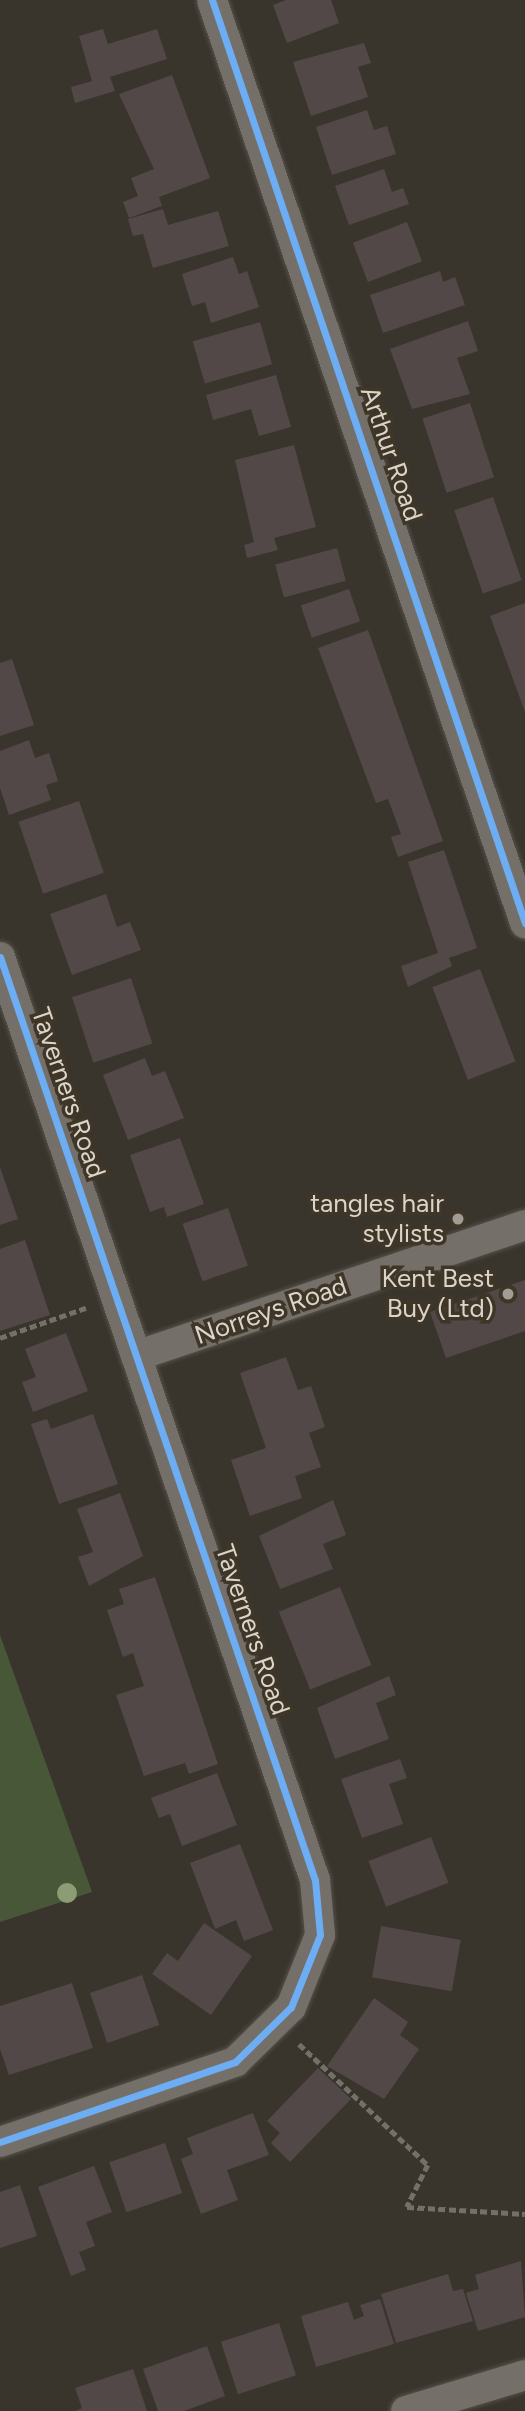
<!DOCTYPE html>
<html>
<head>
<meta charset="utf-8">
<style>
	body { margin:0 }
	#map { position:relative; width:525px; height:2411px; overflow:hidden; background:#39352d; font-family:Figtree,sans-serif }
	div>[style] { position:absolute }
	.green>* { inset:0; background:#495739 }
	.building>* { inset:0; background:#524847; transform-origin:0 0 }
	.path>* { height:4.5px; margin-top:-2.25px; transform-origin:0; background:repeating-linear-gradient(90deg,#737069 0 7px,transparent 0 10.5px) }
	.roads { filter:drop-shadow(0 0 2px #555149) drop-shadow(0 0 2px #555149) }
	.street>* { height:30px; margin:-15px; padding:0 15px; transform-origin:15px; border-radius:15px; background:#747069 }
	.cycleway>* { height:7px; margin:-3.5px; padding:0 3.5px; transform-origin:3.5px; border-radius:3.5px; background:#6dadf4 }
	.trees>* { width:20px; height:20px; margin:-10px; border-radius:50%; background:#8c9c75 }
	.dots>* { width:19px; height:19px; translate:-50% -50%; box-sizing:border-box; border:4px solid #3f3627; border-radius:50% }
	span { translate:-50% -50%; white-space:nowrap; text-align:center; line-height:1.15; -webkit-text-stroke:7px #3f3627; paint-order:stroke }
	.street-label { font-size:26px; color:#dad5cb }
	.poi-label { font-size:26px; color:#dad5cb }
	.right { translate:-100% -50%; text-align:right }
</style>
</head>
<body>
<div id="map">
	<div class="green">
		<div style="clip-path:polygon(0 1635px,92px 1892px,0 1922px)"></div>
	</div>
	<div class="building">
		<div style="clip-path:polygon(286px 0,331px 0,339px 23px,287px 43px,273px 5px)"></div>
		<div style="clip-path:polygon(103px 29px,108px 44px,157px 29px,167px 59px,110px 77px,115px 91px,75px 103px,71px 87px,92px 81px,79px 36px)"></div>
		<div style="clip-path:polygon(364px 43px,371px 63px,358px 67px,368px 97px,311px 116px,293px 62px)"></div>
		<div style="clip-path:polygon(172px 75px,210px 178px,159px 197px,162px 206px,129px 218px,123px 202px,138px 196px,131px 178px,154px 169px,119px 94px)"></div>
		<div style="clip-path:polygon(367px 110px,374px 130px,387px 126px,396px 154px,332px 175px,316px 127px)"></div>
		<div style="clip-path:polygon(384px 169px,392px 192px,403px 188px,409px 204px,349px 225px,335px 186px)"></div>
		<div style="clip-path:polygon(163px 209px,168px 225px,218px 211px,229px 246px,153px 268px,143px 234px,133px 236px,128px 219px)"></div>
		<div style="left:407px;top:222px;width:42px;height:58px;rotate:69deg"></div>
		<div style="clip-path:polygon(233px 257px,239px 274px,247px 271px,259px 307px,211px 323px,205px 302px,192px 306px,182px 274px)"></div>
		<div style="clip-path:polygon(440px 271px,443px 282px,455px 277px,465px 305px,383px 333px,370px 295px)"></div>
		<div style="clip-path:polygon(468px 321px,478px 351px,457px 358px,470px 394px,412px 409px,390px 349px)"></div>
		<div style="left:260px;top:322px;width:44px;height:70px;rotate:74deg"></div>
		<div style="clip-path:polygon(276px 375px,291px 427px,259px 436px,251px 409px,213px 420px,206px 395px)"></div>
		<div style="left:470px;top:403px;width:78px;height:50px;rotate:72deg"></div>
		<div style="clip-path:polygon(294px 445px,316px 527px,274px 538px,278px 550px,247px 558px,244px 545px,254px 542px,235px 460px)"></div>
		<div style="left:493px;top:497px;width:88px;height:41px;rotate:71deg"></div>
		<div style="left:337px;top:548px;width:34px;height:64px;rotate:75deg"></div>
		<div style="left:349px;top:589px;width:34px;height:51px;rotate:71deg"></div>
		<div style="clip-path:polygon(525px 603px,525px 712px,490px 616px)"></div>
		<div style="clip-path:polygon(368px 630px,443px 841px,398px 857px,391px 837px,401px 834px,388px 799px,376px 803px,318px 648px)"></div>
		<div style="clip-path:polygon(12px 659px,34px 725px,0 736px,0 663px)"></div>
		<div style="clip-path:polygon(29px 740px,35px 758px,49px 753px,58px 781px,46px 785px,51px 800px,9px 815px,0 788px,0 751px)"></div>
		<div style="left:79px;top:801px;width:76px;height:64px;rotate:71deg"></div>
		<div style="clip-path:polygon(444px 850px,477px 948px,449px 958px,452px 966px,408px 987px,401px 966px,438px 953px,408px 862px)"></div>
		<div style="clip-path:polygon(106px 894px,117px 927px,130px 922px,141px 950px,72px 975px,50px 914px)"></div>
		<div style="left:480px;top:969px;width:99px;height:51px;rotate:69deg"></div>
		<div style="left:131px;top:978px;width:69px;height:62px;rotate:72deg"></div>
		<div style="clip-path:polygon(145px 1058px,152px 1076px,165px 1071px,184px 1118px,128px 1140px,103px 1075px)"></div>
		<div style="clip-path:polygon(180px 1138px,204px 1204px,167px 1217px,164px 1207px,150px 1212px,130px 1155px)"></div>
		<div style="clip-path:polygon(0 1167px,18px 1219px,0 1225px)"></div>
		<div style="left:228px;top:1208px;width:61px;height:48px;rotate:71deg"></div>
		<div style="clip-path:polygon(25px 1240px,50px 1315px,0 1331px,0 1249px)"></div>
		<div style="clip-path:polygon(525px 1280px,525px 1331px,446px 1358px,430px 1312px)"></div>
		<div style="clip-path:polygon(66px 1333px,88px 1391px,33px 1412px,22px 1382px,36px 1377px,25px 1349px)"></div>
		<div style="clip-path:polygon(286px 1357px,298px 1390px,311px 1386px,325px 1427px,309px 1433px,321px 1467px,295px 1476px,302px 1498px,250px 1516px,231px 1460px,266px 1448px,240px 1373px)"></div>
		<div style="clip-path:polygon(93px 1414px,118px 1484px,59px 1504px,31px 1424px,47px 1419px,51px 1429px)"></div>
		<div style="clip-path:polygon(120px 1493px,143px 1556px,89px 1586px,78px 1557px,93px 1552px,77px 1509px)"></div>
		<div style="clip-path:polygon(333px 1500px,346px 1535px,323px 1544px,333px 1569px,280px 1589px,259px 1536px)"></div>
		<div style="clip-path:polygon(155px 1577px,218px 1764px,189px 1774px,185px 1763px,144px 1776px,116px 1695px,144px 1686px,133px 1653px,123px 1657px,107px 1610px,124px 1604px,119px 1589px)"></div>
		<div style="left:340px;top:1587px;width:84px;height:66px;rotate:68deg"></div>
		<div style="clip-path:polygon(389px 1676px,396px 1695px,376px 1703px,389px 1739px,335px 1759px,317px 1708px)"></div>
		<div style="clip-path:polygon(400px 1759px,407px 1778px,389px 1784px,403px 1824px,362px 1838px,341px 1779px)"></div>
		<div style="clip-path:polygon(217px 1773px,237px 1825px,182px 1846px,170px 1814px,159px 1818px,151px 1798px)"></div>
		<div style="left:431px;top:1837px;width:49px;height:67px;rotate:69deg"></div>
		<div style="clip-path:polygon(240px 1844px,273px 1930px,244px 1941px,236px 1920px,215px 1929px,190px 1863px)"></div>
		<div style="clip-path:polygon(204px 1923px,252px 1956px,211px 2015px,152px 1974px,167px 1953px,178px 1961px)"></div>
		<div style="left:381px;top:1926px;width:81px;height:52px;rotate:10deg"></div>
		<div style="left:142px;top:1975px;width:53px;height:55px;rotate:71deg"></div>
		<div style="clip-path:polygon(72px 1983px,93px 2048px,9px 2075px,0 2049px,0 2006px)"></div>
		<div style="clip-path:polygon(374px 1998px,408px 2022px,400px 2035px,419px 2049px,384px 2099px,327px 2066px)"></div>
		<div style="clip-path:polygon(318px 2068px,351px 2099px,290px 2162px,271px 2143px,280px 2133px,267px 2121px)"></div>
		<div style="clip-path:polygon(253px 2113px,269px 2155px,227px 2170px,238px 2200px,201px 2214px,181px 2159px,193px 2154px,187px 2138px)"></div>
		<div style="left:165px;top:2143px;width:53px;height:59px;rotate:71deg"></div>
		<div style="clip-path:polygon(94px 2166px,112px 2212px,86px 2222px,95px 2246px,79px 2252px,86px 2270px,71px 2276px,38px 2187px)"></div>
		<div style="clip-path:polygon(20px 2185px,37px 2236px,0 2248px,0 2192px)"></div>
		<div style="clip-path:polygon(521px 2261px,525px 2317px,478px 2331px,466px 2293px,479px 2289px,475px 2275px)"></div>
		<div style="clip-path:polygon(448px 2274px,453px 2291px,463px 2289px,473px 2321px,396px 2343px,381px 2294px)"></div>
		<div style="clip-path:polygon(380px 2299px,394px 2344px,316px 2367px,301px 2316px,348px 2302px,354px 2320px,364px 2316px,360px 2305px)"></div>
		<div style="left:279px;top:2323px;width:55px;height:61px;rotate:72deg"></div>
		<div style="clip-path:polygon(207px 2346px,225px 2396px,184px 2411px,158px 2411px,143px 2369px)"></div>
		<div style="clip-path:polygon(133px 2369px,147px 2411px,76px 2411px,82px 2408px,75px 2388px)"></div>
	</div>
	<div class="path">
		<div style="left:0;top:1338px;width:93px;rotate:-19.4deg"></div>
		<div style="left:299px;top:2044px;width:177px;rotate:43.2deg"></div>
		<div style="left:428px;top:2165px;width:47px;rotate:116.6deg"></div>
		<div style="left:407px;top:2207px;width:118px;rotate:3.4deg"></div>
	</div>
	<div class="roads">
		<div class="street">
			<div style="left:212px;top:0;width:975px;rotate:71.27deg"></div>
			<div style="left:0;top:957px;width:975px;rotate:71.16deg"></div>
			<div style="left:315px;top:1880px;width:55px;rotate:84.8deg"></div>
			<div style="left:320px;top:1935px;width:78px;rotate:111.9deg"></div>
			<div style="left:291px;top:2007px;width:78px;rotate:135.5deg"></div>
			<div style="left:235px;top:2062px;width:248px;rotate:161.2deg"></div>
			<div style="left:136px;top:1356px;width:410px;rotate:-18.6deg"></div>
			<div style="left:406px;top:2411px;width:124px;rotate:-16.8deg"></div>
		</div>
	</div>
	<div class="cycleway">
		<div style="left:212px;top:0;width:975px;rotate:71.27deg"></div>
		<div style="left:0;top:957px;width:975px;rotate:71.16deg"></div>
		<div style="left:315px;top:1880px;width:55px;rotate:84.8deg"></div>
		<div style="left:320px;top:1935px;width:78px;rotate:111.9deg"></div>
		<div style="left:291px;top:2007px;width:78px;rotate:135.5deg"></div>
		<div style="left:235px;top:2062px;width:248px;rotate:161.2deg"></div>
	</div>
	<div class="trees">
		<div style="left:67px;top:1893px"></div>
	</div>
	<div class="dots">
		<div style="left:458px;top:1219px;background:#a29d94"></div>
		<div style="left:508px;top:1294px;background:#a29d94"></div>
	</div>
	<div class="street-label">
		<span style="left:391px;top:454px;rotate:71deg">Arthur Road</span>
		<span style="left:68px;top:1093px;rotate:71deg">Taverners Road</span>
		<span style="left:271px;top:1311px;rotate:-19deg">Norreys Road</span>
		<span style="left:252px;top:1630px;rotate:71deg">Taverners Road</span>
	</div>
	<div class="poi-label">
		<span class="right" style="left:444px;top:1219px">tangles hair<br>stylists</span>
		<span class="right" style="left:494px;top:1294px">Kent Best<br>Buy (Ltd)</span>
	</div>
</div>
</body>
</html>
